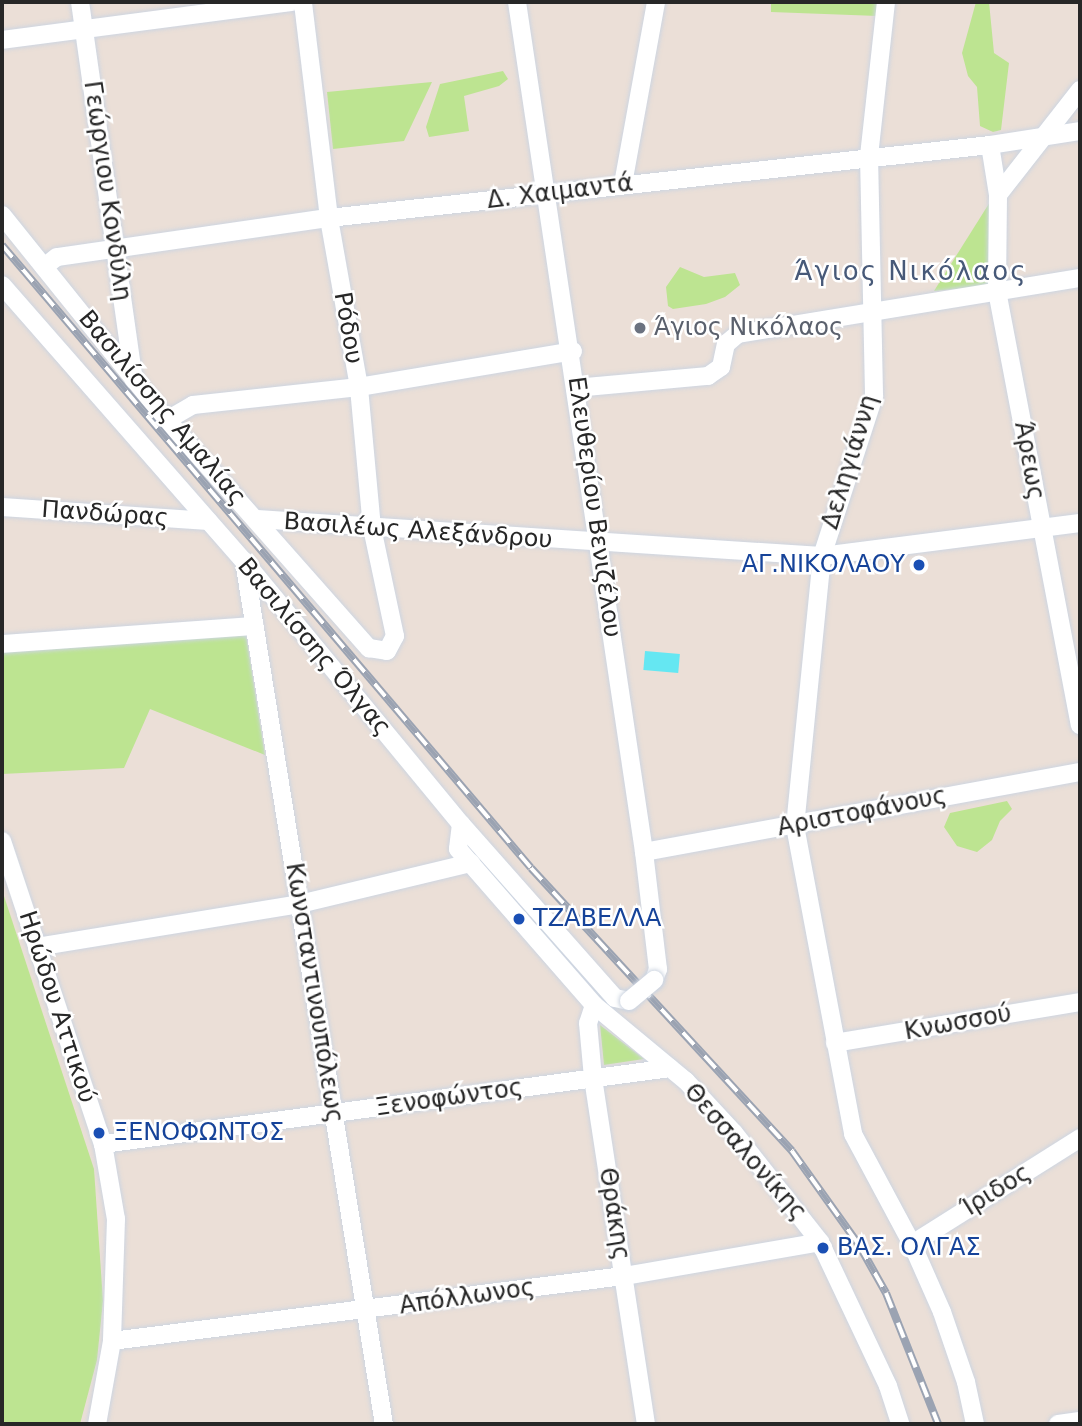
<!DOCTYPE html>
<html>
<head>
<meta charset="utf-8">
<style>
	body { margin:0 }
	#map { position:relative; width:1082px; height:1426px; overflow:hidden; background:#ebdfd7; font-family:"DejaVu Sans",sans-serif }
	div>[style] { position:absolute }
	.green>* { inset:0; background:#bde491 }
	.water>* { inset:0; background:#65e7f2; transform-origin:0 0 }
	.roads { filter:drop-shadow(0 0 2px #cdd5e1) drop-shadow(0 0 2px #cdd5e1) }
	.minor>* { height:18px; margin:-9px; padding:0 9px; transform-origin:9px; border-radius:9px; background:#fff }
	.rail>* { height:8px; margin-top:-4px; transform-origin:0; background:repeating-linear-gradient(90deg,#fff 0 16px,#9ba3b2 0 32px); box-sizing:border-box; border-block:2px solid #9ba3b2 }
	.bridges { filter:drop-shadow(0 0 2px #cdd5e1) drop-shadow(0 0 2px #cdd5e1) }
	.minor-bridge>* { height:18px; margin:-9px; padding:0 9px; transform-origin:9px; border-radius:9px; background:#fff }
	.dots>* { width:19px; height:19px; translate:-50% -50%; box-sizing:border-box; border:4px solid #fff; border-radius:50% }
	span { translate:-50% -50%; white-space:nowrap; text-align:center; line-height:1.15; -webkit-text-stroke:5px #fff; paint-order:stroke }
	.street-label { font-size:24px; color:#272727 }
	.worship-label { font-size:24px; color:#5b616d }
	.left { translate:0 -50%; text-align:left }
	.transit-label { font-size:24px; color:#164399 }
	.right { translate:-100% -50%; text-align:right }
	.neighbourhood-label { font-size:26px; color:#475978; letter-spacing:2px }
	.frame { position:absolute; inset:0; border:4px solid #272727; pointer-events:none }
</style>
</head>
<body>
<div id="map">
	<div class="green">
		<div style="clip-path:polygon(771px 2px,880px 2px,878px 16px,771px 12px)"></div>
		<div style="clip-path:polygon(976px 2px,989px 2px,994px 53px,1009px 63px,1001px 130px,993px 132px,980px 126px,977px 87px,968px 76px,962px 53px)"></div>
		<div style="clip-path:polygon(503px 71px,508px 79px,499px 86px,464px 96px,469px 131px,429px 137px,426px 127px,440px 84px)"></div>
		<div style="clip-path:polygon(432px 82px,404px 141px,333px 149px,327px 92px)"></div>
		<div style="clip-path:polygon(990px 202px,989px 286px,934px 291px)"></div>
		<div style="clip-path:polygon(680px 267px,704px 277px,735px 273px,740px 285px,725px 297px,706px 304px,673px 309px,668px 306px,666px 287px)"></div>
		<div style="clip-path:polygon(245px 628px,265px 755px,150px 709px,124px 768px,2px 774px,2px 644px)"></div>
		<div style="clip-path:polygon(1007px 801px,1012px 809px,1000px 821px,992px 840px,977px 852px,957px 846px,944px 827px,950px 813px)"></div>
		<div style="clip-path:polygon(2px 890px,94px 1169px,103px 1301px,97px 1360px,80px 1424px,2px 1424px)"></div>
		<div style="clip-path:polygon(600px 1025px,644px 1059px,604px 1065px)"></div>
	</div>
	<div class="water">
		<div style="left:645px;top:651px;width:35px;height:19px;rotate:5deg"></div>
	</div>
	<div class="roads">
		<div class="minor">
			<div style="left:80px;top:2px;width:382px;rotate:81.9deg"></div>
			<div style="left:517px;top:2px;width:859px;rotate:81.5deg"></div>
			<div style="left:644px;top:852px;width:118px;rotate:83.2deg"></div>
			<div style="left:658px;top:969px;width:12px;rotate:110deg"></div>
			<div style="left:886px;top:2px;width:154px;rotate:96.3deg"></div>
			<div style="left:869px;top:155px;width:241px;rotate:88.8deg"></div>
			<div style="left:874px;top:396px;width:168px;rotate:108deg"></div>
			<div style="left:822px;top:556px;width:271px;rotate:95.7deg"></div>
			<div style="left:795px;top:826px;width:313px;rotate:79.3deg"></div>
			<div style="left:853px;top:1134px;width:125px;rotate:61.8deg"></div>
			<div style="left:912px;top:1244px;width:74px;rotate:66.2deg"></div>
			<div style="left:942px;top:1312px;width:74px;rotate:71.1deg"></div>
			<div style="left:966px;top:1382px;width:43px;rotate:77.9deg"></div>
			<div style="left:2px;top:40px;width:292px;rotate:-7.5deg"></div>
			<div style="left:1080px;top:90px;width:133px;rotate:128deg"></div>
			<div style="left:998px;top:195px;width:96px;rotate:90.6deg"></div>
			<div style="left:997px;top:291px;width:442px;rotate:79.2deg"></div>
			<div style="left:990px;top:145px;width:51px;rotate:80.9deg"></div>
			<div style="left:623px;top:184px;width:185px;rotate:-79.7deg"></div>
			<div style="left:2px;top:215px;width:263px;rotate:51.2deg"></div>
			<div style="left:167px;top:420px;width:305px;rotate:48.5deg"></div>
			<div style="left:369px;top:648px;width:18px;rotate:9deg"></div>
			<div style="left:387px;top:651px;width:17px;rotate:-62deg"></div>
			<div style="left:395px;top:636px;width:110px;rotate:-102deg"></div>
			<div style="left:372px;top:528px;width:142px;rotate:-95.3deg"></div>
			<div style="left:359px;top:387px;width:172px;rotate:-100.1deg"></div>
			<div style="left:329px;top:218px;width:218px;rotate:-96.9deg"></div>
			<div style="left:44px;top:267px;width:16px;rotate:-38deg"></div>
			<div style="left:57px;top:257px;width:275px;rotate:-8.2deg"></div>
			<div style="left:329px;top:218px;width:665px;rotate:-6.3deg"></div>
			<div style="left:990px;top:145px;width:91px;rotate:-8.8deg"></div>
			<div style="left:2px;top:285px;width:367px;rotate:48.8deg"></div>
			<div style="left:244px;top:561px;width:341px;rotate:50.5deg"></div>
			<div style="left:461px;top:824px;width:232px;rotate:48.5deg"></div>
			<div style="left:615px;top:998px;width:14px;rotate:12deg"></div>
			<div style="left:575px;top:388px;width:134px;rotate:-5.2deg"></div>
			<div style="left:708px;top:376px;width:16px;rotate:-35deg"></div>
			<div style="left:721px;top:367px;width:24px;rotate:-78deg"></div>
			<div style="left:726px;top:344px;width:16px;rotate:-40deg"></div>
			<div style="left:738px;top:334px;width:347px;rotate:-9.3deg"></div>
			<div style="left:167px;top:420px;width:30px;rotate:-30deg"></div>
			<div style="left:193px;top:405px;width:167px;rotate:-6.2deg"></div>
			<div style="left:359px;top:387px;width:217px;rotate:-9.5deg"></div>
			<div style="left:2px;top:507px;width:207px;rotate:3.9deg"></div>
			<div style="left:257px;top:519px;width:566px;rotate:3.75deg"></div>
			<div style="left:822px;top:556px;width:260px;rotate:-7.3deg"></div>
			<div style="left:244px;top:561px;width:874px;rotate:80.79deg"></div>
			<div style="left:2px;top:644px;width:253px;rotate:-4.1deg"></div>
			<div style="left:461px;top:824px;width:25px;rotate:97deg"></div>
			<div style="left:458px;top:849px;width:207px;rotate:48.9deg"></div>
			<div style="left:594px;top:1005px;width:119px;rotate:39.6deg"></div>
			<div style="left:686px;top:1081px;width:71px;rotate:47.3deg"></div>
			<div style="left:734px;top:1133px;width:139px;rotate:51.7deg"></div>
			<div style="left:820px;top:1242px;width:159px;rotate:64.7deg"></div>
			<div style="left:888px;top:1386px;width:40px;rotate:72deg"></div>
			<div style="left:2px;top:841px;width:319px;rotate:71.6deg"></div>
			<div style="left:103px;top:1144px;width:76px;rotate:80.2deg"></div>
			<div style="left:116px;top:1219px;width:122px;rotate:91.9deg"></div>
			<div style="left:112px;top:1341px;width:84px;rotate:100.2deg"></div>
			<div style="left:644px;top:852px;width:443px;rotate:-10.4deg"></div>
			<div style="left:37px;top:947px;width:266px;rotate:-9.3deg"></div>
			<div style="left:300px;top:904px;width:176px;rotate:-13.5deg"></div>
			<div style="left:594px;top:1005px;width:19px;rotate:108deg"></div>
			<div style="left:588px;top:1023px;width:55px;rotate:84.8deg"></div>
			<div style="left:593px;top:1078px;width:350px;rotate:81.3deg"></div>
			<div style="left:835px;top:1043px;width:248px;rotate:-9.5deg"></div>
			<div style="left:103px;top:1144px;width:572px;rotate:-7.63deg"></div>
			<div style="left:912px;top:1244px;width:199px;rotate:-32.2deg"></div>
			<div style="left:112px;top:1341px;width:516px;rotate:-7.24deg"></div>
			<div style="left:624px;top:1276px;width:199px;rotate:-9.8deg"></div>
			<div style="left:1058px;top:1424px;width:22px;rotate:-8deg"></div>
		</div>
	</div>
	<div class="rail">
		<div style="left:2px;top:245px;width:817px;rotate:49.66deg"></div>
		<div style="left:531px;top:868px;width:385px;rotate:47.3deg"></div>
		<div style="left:792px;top:1151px;width:115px;rotate:54.5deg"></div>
		<div style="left:859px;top:1245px;width:55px;rotate:60.6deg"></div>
		<div style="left:886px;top:1293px;width:141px;rotate:68.3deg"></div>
	</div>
	<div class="bridges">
		<div class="minor-bridge">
			<div style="left:629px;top:1001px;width:33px;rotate:-40deg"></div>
		</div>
	</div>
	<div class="dots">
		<div style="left:640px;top:328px;background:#6b7280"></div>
		<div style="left:919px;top:565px;background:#1a4fb4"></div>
		<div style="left:519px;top:919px;background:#1a4fb4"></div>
		<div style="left:99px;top:1133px;background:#1a4fb4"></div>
		<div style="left:823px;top:1248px;background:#1a4fb4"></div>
	</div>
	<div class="street-label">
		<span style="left:107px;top:191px;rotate:82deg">Γεώργιου Κονδύλη</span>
		<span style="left:560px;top:192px;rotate:-7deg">Δ. Χαιμαντά</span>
		<span style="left:348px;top:328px;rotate:80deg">Ρόδου</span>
		<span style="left:162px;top:408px;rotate:50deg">Βασιλίσσης Αμαλίας</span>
		<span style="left:1029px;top:461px;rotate:80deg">Άρεως</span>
		<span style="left:850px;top:462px;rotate:-73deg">Δεληγιάννη</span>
		<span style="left:594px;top:507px;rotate:82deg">Ελευθερίου Βενιζέλου</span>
		<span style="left:105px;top:514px;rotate:4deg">Πανδώρας</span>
		<span style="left:418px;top:531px;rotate:4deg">Βασιλέως Αλεξάνδρου</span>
		<span style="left:314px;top:647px;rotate:50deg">Βασιλίσσης Όλγας</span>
		<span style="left:862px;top:812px;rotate:-11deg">Αριστοφάνους</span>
		<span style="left:314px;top:993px;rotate:81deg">Κωνσταντινουπόλεως</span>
		<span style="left:57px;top:1007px;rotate:72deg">Ηρώδου Αττικού</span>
		<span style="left:958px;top:1023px;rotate:-10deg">Κνωσσού</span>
		<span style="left:449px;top:1098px;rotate:-8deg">Ξενοφώντος</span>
		<span style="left:745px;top:1152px;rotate:49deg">Θεσσαλονίκης</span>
		<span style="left:996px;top:1191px;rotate:-32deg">Ίριδος</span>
		<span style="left:614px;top:1214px;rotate:81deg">Θράκης</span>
		<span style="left:467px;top:1297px;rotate:-8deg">Απόλλωνος</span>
	</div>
	<div class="worship-label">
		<span class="left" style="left:654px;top:328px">Άγιος Νικόλαος</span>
	</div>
	<div class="transit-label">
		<span class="right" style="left:905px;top:565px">ΑΓ.ΝΙΚΟΛΑΟΥ</span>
		<span class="left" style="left:533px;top:919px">ΤΖΑΒΕΛΛΑ</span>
		<span class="left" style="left:113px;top:1133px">ΞΕΝΟΦΩΝΤΟΣ</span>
		<span class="left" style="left:837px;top:1248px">ΒΑΣ. ΟΛΓΑΣ</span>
	</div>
	<div class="neighbourhood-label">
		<span style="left:911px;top:272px">Άγιος Νικόλαος</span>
	</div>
	<div class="frame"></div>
</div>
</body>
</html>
